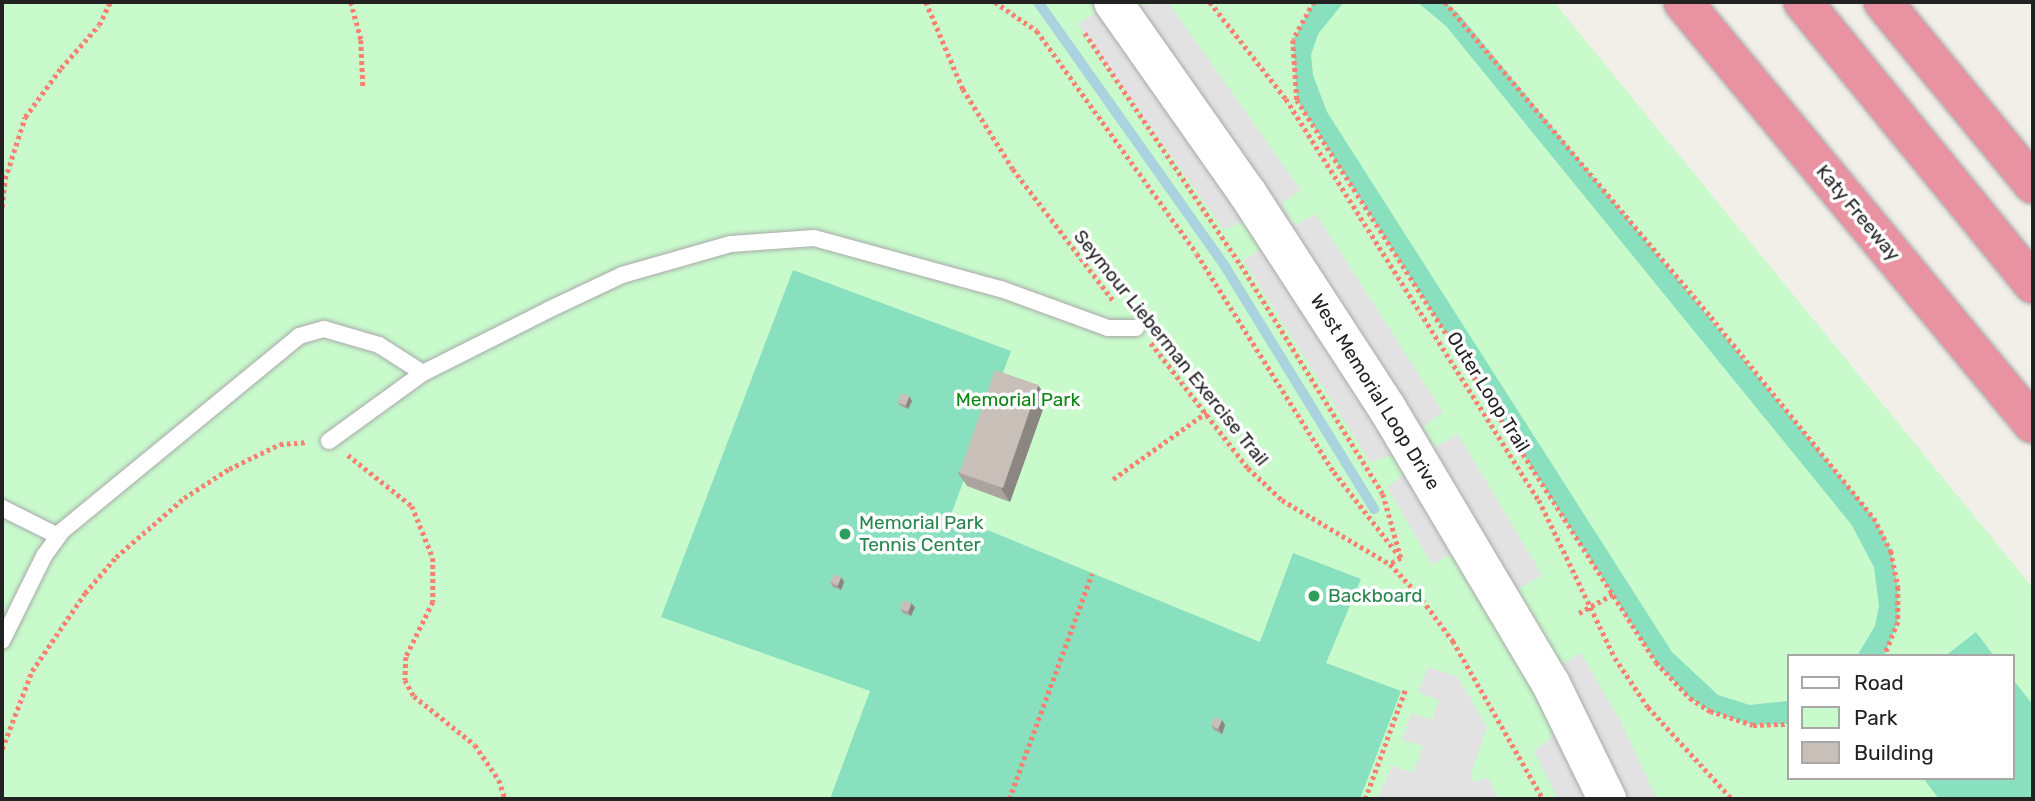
<!DOCTYPE html>
<html>
<head>
<meta charset="utf-8">
<style>
	body { margin:0 }
	#map { position:relative; width:2035px; height:801px; overflow:hidden; background:#f2efe9; font-family:Rubik,sans-serif }
	div>[style] { position:absolute }
	.park>* { inset:0; background:#c8facc }
	.pitch>* { inset:0; background:#88e0be }
	.parking>* { inset:0; background:#e2e2e2 }
	.stream>* { height:10px; margin:-5px; padding:0 5px; transform-origin:5px; border-radius:5px; background:#aad3df }
	.path>* { height:4.5px; margin-top:-2.25px; transform-origin:0; background:repeating-linear-gradient(90deg,#fa8072 0 3.5px,transparent 0 7px) }
	.roads { filter:drop-shadow(0 0 2px #a9a9a9) drop-shadow(0 0 2px #a9a9a9) }
	.service>* { height:16px; margin:-8px; padding:0 8px; transform-origin:8px; border-radius:8px; background:#fff }
	.tertiary>* { height:38px; margin:-19px; padding:0 19px; transform-origin:19px; border-radius:19px; background:#fff }
	.motorway>* { height:38px; margin:-19px; padding:0 19px; transform-origin:19px; border-radius:19px; background:#e892a2 }
	.wall>* { inset:0; background:#aba49e }
	.shaded-wall>* { inset:0; background:#8b8681 }
	.building>* { inset:0; background:#c7bfb8; transform-origin:0 0 }
	.dots>* { width:19px; height:19px; translate:-50% -50%; box-sizing:border-box; border:4px solid #fff; border-radius:50% }
	span { translate:-50% -50%; white-space:nowrap; text-align:center; line-height:1.15; -webkit-text-stroke:7px #fff; paint-order:stroke }
	.street-label { font-size:19px; color:#222 }
	.park-label { font-size:19px; color:#0c8416 }
	.leisure-label { font-size:19px; color:#27864d }
	.left { translate:0 -50%; text-align:left }
	.frame { position:absolute; inset:0; border:4px solid #222; pointer-events:none }
	.legend { position:absolute; left:1787px; top:654px; width:228px; height:126px; box-sizing:border-box; background:#fff; border:2px solid #a7a7a7; margin:0; padding:9px 12px; list-style:none; font-size:21px; color:#222 }
	.legend li { display:flex; align-items:center; gap:14px; height:35px }
	.legend b { width:35px; border:2px solid #a7a7a7 }
</style>
</head>
<body>
<div id="map">
	<div class="park">
		<div style="clip-path:polygon(evenodd,2px 2px,1554px 2px,2033px 588px,2033px 799px,2px 799px,2px 2px,1788px 656px,2012px 656px,2012px 778px,1788px 778px,1788px 656px)"></div>
	</div>
	<div class="pitch">
		<div style="clip-path:polygon(1314px 2px,1344px 2px,1318px 34px,1311px 55px,1313px 75px,1327px 112px,1672px 652px,1718px 695px,1750px 705px,1788px 701px,1788px 724px,1753px 725px,1710px 711px,1690px 698px,1656px 662px,1297px 100px,1293px 40px)"></div>
		<div style="clip-path:polygon(1417px 2px,1445px 2px,1458px 13px,1874px 518px,1891px 551px,1898px 587px,1898px 622px,1884px 656px,1857px 656px,1875px 626px,1879px 606px,1874px 567px,1851px 524px,1446px 26px)"></div>
		<div style="clip-path:polygon(793px 270px,1011px 351px,951px 515px,1260px 642px,1293px 553px,1361px 579px,1326px 663px,1401px 691px,1360px 799px,830px 799px,870px 691px,661px 617px)"></div>
		<div style="clip-path:polygon(1976px 632px,1994px 656px,1945px 656px)"></div>
		<div style="clip-path:polygon(2012px 678px,2033px 705px,2033px 799px,1939px 799px,1923px 778px,2012px 778px)"></div>
	</div>
	<div class="parking">
		<div style="clip-path:polygon(1091px 2px,1137px 2px,1140px 6px,1168px 2px,1301px 190px,1282px 203px,1295px 226px,1316px 214px,1443px 412px,1423px 427px,1435px 447px,1458px 434px,1542px 575px,1501px 599px,1469px 544px,1432px 565px,1387px 487px,1405px 474px,1393px 454px,1371px 463px,1243px 260px,1265px 247px,1246px 220px,1224px 230px,1078px 24px,1098px 11px)"></div>
		<div style="clip-path:polygon(1581px 653px,1621px 722px,1657px 799px,1558px 799px,1534px 751px,1570px 724px,1545px 674px)"></div>
		<div style="clip-path:polygon(1428px 667px,1458px 677px,1487px 727px,1470px 777px,1475px 782px,1488px 777px,1499px 799px,1377px 799px,1392px 766px,1413px 772px,1423px 746px,1402px 740px,1411px 713px,1432px 720px,1439px 700px,1418px 692px)"></div>
	</div>
	<div class="stream">
		<div style="left:1038px;top:2px;width:326px;rotate:54.7deg"></div>
		<div style="left:1226px;top:268px;width:283px;rotate:58.4deg"></div>
	</div>
	<div class="path">
		<div style="left:351px;top:2px;width:39px;rotate:75deg"></div>
		<div style="left:361px;top:40px;width:46px;rotate:87.5deg"></div>
		<div style="left:926px;top:2px;width:95px;rotate:67deg"></div>
		<div style="left:963px;top:89px;width:94px;rotate:58deg"></div>
		<div style="left:1013px;top:169px;width:168px;rotate:52.7deg"></div>
		<div style="left:995px;top:2px;width:51px;rotate:34.6deg"></div>
		<div style="left:1037px;top:31px;width:274px;rotate:54.3deg"></div>
		<div style="left:1197px;top:254px;width:257px;rotate:57.9deg"></div>
		<div style="left:1334px;top:472px;width:109px;rotate:52.1deg"></div>
		<div style="left:1210px;top:2px;width:123px;rotate:51.9deg"></div>
		<div style="left:1286px;top:99px;width:474px;rotate:57.8deg"></div>
		<div style="left:1539px;top:500px;width:175px;rotate:64.3deg"></div>
		<div style="left:1615px;top:658px;width:59px;rotate:56deg"></div>
		<div style="left:1648px;top:707px;width:125px;rotate:47.6deg"></div>
		<div style="left:1314px;top:2px;width:43px;rotate:118.9deg"></div>
		<div style="left:1293px;top:40px;width:60px;rotate:86.2deg"></div>
		<div style="left:1297px;top:100px;width:667px;rotate:57.43deg"></div>
		<div style="left:1656px;top:662px;width:50px;rotate:46.6deg"></div>
		<div style="left:1690px;top:698px;width:24px;rotate:33deg"></div>
		<div style="left:1710px;top:711px;width:45px;rotate:18deg"></div>
		<div style="left:1753px;top:725px;width:35px;rotate:-2deg"></div>
		<div style="left:1445px;top:2px;width:412px;rotate:49.8deg"></div>
		<div style="left:1711px;top:317px;width:259px;rotate:51deg"></div>
		<div style="left:1874px;top:518px;width:37px;rotate:63deg"></div>
		<div style="left:1891px;top:551px;width:37px;rotate:79deg"></div>
		<div style="left:1898px;top:587px;width:35px;rotate:90deg"></div>
		<div style="left:1898px;top:622px;width:37px;rotate:112deg"></div>
		<div style="left:1085px;top:33px;width:280px;rotate:56.1deg"></div>
		<div style="left:1241px;top:265px;width:269px;rotate:58.2deg"></div>
		<div style="left:1383px;top:494px;width:66px;rotate:74.3deg"></div>
		<div style="left:1401px;top:558px;width:13px;rotate:151deg"></div>
		<div style="left:2px;top:207px;width:28px;rotate:-84deg"></div>
		<div style="left:5px;top:179px;width:65px;rotate:-72.1deg"></div>
		<div style="left:25px;top:117px;width:61px;rotate:-53.7deg"></div>
		<div style="left:61px;top:68px;width:57px;rotate:-48.5deg"></div>
		<div style="left:99px;top:25px;width:25px;rotate:-64deg"></div>
		<div style="left:1151px;top:343px;width:158px;rotate:52.2deg"></div>
		<div style="left:1248px;top:468px;width:47px;rotate:43.3deg"></div>
		<div style="left:1282px;top:500px;width:126px;rotate:30.7deg"></div>
		<div style="left:1390px;top:564px;width:41px;rotate:47deg"></div>
		<div style="left:1418px;top:594px;width:59px;rotate:53.3deg"></div>
		<div style="left:1453px;top:641px;width:182px;rotate:60.3deg"></div>
		<div style="left:348px;top:455px;width:82px;rotate:38.6deg"></div>
		<div style="left:412px;top:506px;width:56px;rotate:68deg"></div>
		<div style="left:433px;top:558px;width:44px;rotate:90deg"></div>
		<div style="left:433px;top:602px;width:61px;rotate:116.1deg"></div>
		<div style="left:406px;top:657px;width:23px;rotate:92deg"></div>
		<div style="left:405px;top:680px;width:18px;rotate:61deg"></div>
		<div style="left:414px;top:696px;width:78px;rotate:38.8deg"></div>
		<div style="left:475px;top:745px;width:42px;rotate:55.6deg"></div>
		<div style="left:499px;top:780px;width:20px;rotate:72deg"></div>
		<div style="left:1113px;top:479px;width:115px;rotate:-35.5deg"></div>
		<div style="left:1579px;top:613px;width:39px;rotate:-29deg"></div>
		<div style="left:2px;top:749px;width:84px;rotate:-69deg"></div>
		<div style="left:32px;top:671px;width:94px;rotate:-55.8deg"></div>
		<div style="left:85px;top:593px;width:48px;rotate:-49.3deg"></div>
		<div style="left:116px;top:557px;width:90px;rotate:-40.9deg"></div>
		<div style="left:184px;top:498px;width:54px;rotate:-32.8deg"></div>
		<div style="left:229px;top:469px;width:57px;rotate:-26.1deg"></div>
		<div style="left:280px;top:444px;width:26px;rotate:-4deg"></div>
		<div style="left:1009px;top:799px;width:240px;rotate:-69.8deg"></div>
		<div style="left:1365px;top:799px;width:116px;rotate:-69.8deg"></div>
	</div>
	<div class="roads">
		<div class="service">
			<div style="left:329px;top:441px;width:116px;rotate:-35.9deg"></div>
			<div style="left:423px;top:373px;width:140px;rotate:-26.7deg"></div>
			<div style="left:548px;top:310px;width:82px;rotate:-25.3deg"></div>
			<div style="left:622px;top:275px;width:113px;rotate:-15.9deg"></div>
			<div style="left:731px;top:244px;width:83px;rotate:-4.1deg"></div>
			<div style="left:814px;top:238px;width:194px;rotate:15.3deg"></div>
			<div style="left:1001px;top:289px;width:114px;rotate:20deg"></div>
			<div style="left:1108px;top:328px;width:28px"></div>
			<div style="left:2px;top:508px;width:63px;rotate:26.6deg"></div>
			<div style="left:2px;top:641px;width:95px;rotate:-63.7deg"></div>
			<div style="left:44px;top:556px;width:31px;rotate:-54deg"></div>
			<div style="left:62px;top:531px;width:307px;rotate:-39.4deg"></div>
			<div style="left:299px;top:336px;width:26px;rotate:-16deg"></div>
			<div style="left:324px;top:329px;width:57px;rotate:16.2deg"></div>
			<div style="left:379px;top:345px;width:52px;rotate:32.5deg"></div>
		</div>
		<div class="tertiary">
			<div style="left:1113px;top:2px;width:235px;rotate:54.9deg"></div>
			<div style="left:1248px;top:194px;width:255px;rotate:57deg"></div>
			<div style="left:1387px;top:408px;width:321px;rotate:59.3deg"></div>
			<div style="left:1551px;top:684px;width:128px;rotate:64deg"></div>
		</div>
		<div class="motorway">
			<div style="left:1683px;top:2px;width:548px;rotate:50.33deg"></div>
			<div style="left:1803px;top:2px;width:364px;rotate:50.8deg"></div>
			<div style="left:1883px;top:2px;width:236px;rotate:50.5deg"></div>
		</div>
	</div>
	<div class="wall">
		<div style="clip-path:polygon(909px 396px,912px 401px,908px 409px,901px 406px,897px 402px)"></div>
		<div style="clip-path:polygon(1047px 398px,1010px 502px,967px 486px,958px 473px)"></div>
		<div style="clip-path:polygon(841px 577px,844px 582px,841px 590px,833px 587px,830px 582px)"></div>
		<div style="clip-path:polygon(915px 607px,911px 616px,903px 613px,900px 608px)"></div>
		<div style="clip-path:polygon(1211px 725px,1225px 725px,1222px 734px,1214px 730px)"></div>
	</div>
	<div class="shaded-wall">
		<div style="clip-path:polygon(1038px 385px,1047px 398px,1010px 502px,1001px 489px)"></div>
		<div style="clip-path:polygon(909px 396px,912px 401px,908px 409px,905px 405px)"></div>
		<div style="clip-path:polygon(841px 577px,844px 582px,841px 590px,837px 586px)"></div>
		<div style="clip-path:polygon(911px 603px,915px 607px,911px 616px,908px 612px)"></div>
		<div style="clip-path:polygon(1222px 720px,1225px 725px,1222px 734px,1218px 729px)"></div>
	</div>
	<div class="building">
		<div style="left:995px;top:370px;width:46px;height:109px;rotate:19deg"></div>
		<div style="left:901px;top:393px;width:9px;height:10px;rotate:21deg"></div>
		<div style="left:834px;top:574px;width:8px;height:9px;rotate:23deg"></div>
		<div style="left:903px;top:600px;width:9px;height:9px;rotate:21deg"></div>
		<div style="clip-path:polygon(1214px 717px,1222px 720px,1218px 729px,1211px 725px)"></div>
	</div>
	<div class="dots">
		<div style="left:845px;top:534px;background:#2e9e5b"></div>
		<div style="left:1314px;top:596px;background:#2e9e5b"></div>
	</div>
	<div class="street-label">
		<span style="left:1858px;top:213px;rotate:50deg">Katy Freeway</span>
		<span style="left:1171px;top:348px;rotate:51deg">Seymour Lieberman Exercise Trail</span>
		<span style="left:1375px;top:392px;rotate:58deg">West Memorial Loop Drive</span>
		<span style="left:1488px;top:392px;rotate:58deg">Outer Loop Trail</span>
	</div>
	<div class="park-label">
		<span style="left:1018px;top:400px">Memorial Park</span>
	</div>
	<div class="leisure-label">
		<span class="left" style="left:859px;top:534px">Memorial Park<br>Tennis Center</span>
		<span class="left" style="left:1328px;top:596px">Backboard</span>
	</div>
	<div class="frame"></div>
	<ul class="legend">
	<li><b style="height:9px;background:#fff"></b>Road</li>
	<li><b style="height:19px;background:#c8facc"></b>Park</li>
	<li><b style="height:19px;background:#c7bfb8"></b>Building</li>
	</ul>
</div>
</body>
</html>
